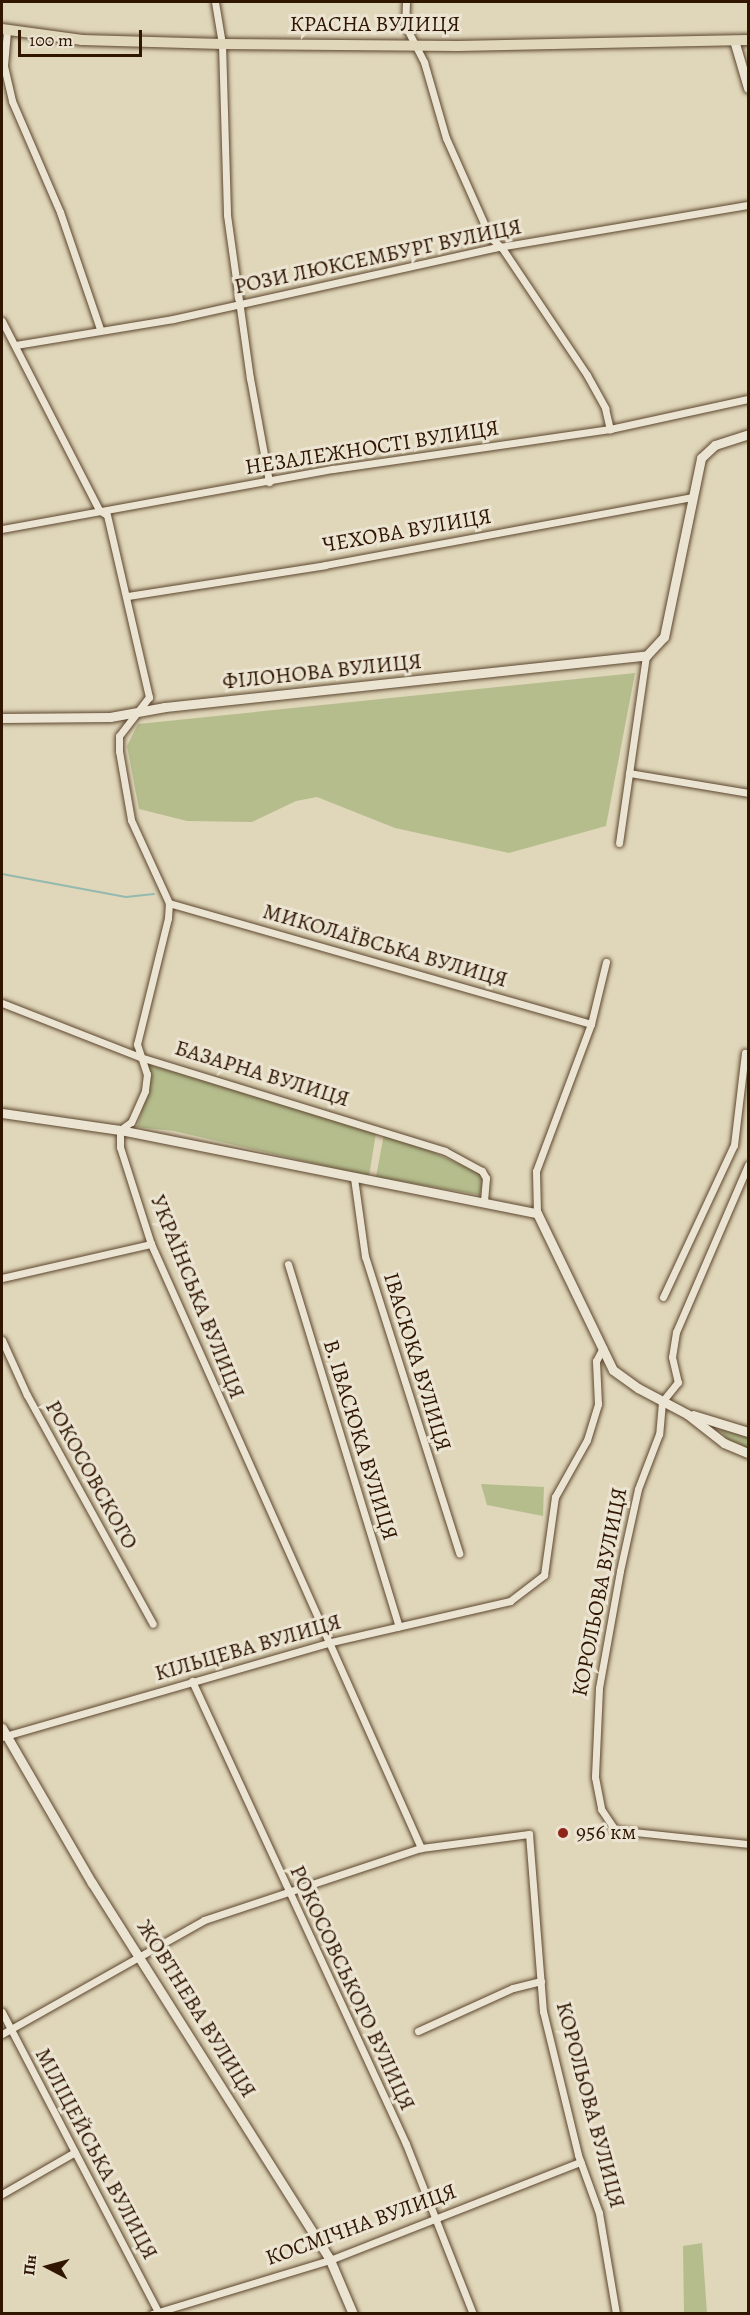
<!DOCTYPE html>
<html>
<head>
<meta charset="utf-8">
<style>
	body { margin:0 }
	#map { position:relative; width:750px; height:2315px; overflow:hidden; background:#e0d6b9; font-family:Alegreya,serif }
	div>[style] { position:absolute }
	.green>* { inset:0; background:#b5bd8d }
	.stream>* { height:2px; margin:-1px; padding:0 1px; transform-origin:1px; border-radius:1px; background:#94b9ae }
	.roads { filter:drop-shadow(0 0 2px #5c462e) drop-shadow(0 0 2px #5c462e) }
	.street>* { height:7px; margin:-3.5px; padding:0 3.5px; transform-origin:3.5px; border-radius:3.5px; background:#ebe4d2 }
	.secondary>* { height:9px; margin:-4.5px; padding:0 4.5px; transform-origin:4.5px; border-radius:4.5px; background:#ebe4d2 }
	.primary>* { height:10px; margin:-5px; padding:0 5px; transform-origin:5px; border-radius:5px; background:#e0d6b9 }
	.dots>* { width:16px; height:16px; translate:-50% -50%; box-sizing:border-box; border:3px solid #ebe4d2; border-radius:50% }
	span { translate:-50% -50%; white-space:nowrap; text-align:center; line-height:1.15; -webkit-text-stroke:6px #ebe4d2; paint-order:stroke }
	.street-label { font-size:22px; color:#301600 }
	.poi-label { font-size:22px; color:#301600 }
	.left { translate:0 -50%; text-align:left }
	.frame { position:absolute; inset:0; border:3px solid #301600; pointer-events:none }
	.north { position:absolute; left:18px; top:2237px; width:60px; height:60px; -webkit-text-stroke:4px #ebe4d2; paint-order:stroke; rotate:276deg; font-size:16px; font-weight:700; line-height:24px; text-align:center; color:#301600 }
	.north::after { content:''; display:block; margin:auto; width:21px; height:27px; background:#301600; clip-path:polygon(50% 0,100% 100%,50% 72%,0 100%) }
	.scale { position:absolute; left:18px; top:30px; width:124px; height:27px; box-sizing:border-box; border:3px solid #301600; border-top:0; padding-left:8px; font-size:18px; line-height:21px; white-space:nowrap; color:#301600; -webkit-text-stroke:4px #ebe4d2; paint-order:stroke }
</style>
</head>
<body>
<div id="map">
	<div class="green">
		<div style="clip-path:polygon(635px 673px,606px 826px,509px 853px,395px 828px,317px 797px,296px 801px,252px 822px,187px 821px,139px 809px,127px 746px,138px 724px)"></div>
		<div style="clip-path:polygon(148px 1064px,376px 1133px,369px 1176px,174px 1131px,137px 1127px,149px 1086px)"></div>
		<div style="clip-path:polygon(384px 1134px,410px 1142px,480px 1173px,483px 1182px,480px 1195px,376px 1177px)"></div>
		<div style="clip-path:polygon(719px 1428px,748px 1436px,748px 1449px,728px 1440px)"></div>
		<div style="clip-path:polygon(481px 1484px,544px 1487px,543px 1516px,487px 1505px)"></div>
		<div style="clip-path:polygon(702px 2243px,707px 2313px,684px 2313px,683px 2246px)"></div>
	</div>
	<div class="stream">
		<div style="left:2px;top:874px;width:126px;rotate:10.5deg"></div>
		<div style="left:126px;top:897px;width:28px;rotate:-6deg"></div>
	</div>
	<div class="roads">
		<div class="street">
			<div style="left:215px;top:2px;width:43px;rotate:80.5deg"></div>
			<div style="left:222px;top:44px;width:171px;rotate:88.3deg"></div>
			<div style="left:227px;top:215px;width:165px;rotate:82deg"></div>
			<div style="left:250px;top:378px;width:106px;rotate:79.6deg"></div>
			<div style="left:406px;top:2px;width:23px;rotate:92deg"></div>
			<div style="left:405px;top:25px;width:42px;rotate:62.8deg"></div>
			<div style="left:424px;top:62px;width:79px;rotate:73.9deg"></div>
			<div style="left:446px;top:138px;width:108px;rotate:66deg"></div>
			<div style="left:490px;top:237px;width:16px;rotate:43deg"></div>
			<div style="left:502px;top:248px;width:153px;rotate:56.2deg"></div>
			<div style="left:587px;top:375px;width:38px;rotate:61deg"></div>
			<div style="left:605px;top:408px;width:22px;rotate:77deg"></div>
			<div style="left:7px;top:31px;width:35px;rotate:95deg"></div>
			<div style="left:4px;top:66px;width:36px;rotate:77deg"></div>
			<div style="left:12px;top:101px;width:121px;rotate:66.6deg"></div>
			<div style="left:60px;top:212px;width:124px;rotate:71.1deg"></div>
			<div style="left:2px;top:321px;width:212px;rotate:62.8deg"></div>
			<div style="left:99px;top:510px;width:9px;rotate:32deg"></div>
			<div style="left:107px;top:515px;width:187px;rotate:77deg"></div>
			<div style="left:149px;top:697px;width:49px;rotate:127.6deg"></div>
			<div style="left:119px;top:736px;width:15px;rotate:90deg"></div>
			<div style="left:119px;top:751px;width:70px;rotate:80.1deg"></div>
			<div style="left:131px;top:820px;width:91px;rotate:65.4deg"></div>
			<div style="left:169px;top:903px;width:15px;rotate:94deg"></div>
			<div style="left:168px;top:918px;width:130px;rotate:103.8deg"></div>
			<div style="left:137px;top:1044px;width:32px;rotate:72deg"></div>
			<div style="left:147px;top:1074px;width:17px;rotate:97deg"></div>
			<div style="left:145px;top:1091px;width:34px;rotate:114deg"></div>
			<div style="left:131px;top:1122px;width:14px;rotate:144deg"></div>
			<div style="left:120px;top:1130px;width:17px;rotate:90deg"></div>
			<div style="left:120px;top:1147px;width:102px;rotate:72.3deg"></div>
			<div style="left:151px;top:1244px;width:662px;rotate:65.91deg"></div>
			<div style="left:16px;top:345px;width:159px;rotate:-9.4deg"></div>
			<div style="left:173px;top:319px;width:328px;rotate:-12.5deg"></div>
			<div style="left:493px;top:248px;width:259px;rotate:-9.6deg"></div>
			<div style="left:2px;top:529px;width:336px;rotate:-10.3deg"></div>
			<div style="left:333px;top:469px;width:280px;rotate:-8.2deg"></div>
			<div style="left:610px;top:429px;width:141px;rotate:-12.3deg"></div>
			<div style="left:128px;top:596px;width:199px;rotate:-8.9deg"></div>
			<div style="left:325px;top:565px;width:372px;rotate:-10.5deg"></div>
			<div style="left:629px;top:773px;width:121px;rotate:9.5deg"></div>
			<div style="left:619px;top:843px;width:189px;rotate:-81.8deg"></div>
			<div style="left:169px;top:903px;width:439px;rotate:16deg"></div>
			<div style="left:2px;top:1003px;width:148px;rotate:21.4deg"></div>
			<div style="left:140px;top:1057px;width:319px;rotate:17.1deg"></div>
			<div style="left:445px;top:1151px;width:42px;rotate:28.4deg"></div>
			<div style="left:482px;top:1171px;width:8px;rotate:60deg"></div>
			<div style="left:486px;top:1178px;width:22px;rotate:95deg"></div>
			<div style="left:748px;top:1165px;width:182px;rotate:113.3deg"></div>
			<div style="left:676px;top:1332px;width:25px;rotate:99deg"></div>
			<div style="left:672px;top:1357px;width:26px;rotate:77deg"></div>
			<div style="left:678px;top:1382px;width:26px;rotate:129deg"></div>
			<div style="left:662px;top:1402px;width:32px;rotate:95deg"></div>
			<div style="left:659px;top:1434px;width:59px;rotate:110.9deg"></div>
			<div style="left:638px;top:1489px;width:84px;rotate:102.4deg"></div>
			<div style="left:620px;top:1571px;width:119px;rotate:100.2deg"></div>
			<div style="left:599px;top:1688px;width:89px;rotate:92.6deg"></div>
			<div style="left:595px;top:1777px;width:33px;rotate:79deg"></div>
			<div style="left:601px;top:1809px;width:25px;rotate:56deg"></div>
			<div style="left:615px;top:1830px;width:134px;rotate:6deg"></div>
			<div style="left:354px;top:1178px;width:79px;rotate:82deg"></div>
			<div style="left:365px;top:1256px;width:312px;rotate:72.4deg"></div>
			<div style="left:537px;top:1213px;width:42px;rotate:-91.4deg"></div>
			<div style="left:536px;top:1171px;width:157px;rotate:-69.5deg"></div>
			<div style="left:591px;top:1024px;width:64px;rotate:-76.4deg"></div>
			<div style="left:288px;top:1264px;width:379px;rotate:73deg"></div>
			<div style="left:2px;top:1278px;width:153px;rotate:-12.9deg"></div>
			<div style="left:663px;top:1297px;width:168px;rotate:-65deg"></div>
			<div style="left:734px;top:1145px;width:93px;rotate:-83.2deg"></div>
			<div style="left:2px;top:1340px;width:60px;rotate:65.6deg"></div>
			<div style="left:27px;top:1395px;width:261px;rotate:61.2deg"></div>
			<div style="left:192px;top:1681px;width:510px;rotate:65.19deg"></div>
			<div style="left:406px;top:2144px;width:183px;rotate:68.5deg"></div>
			<div style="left:2px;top:1737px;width:338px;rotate:-16.1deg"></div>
			<div style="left:327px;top:1643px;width:188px;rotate:-12.9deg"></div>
			<div style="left:510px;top:1601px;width:43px;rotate:-37.4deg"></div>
			<div style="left:544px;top:1575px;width:79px;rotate:-82deg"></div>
			<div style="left:555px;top:1497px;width:65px;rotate:-60.7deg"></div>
			<div style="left:587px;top:1440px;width:38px;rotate:-73deg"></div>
			<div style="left:598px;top:1404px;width:43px;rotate:-92.7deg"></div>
			<div style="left:596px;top:1361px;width:15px;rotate:-62deg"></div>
			<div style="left:2px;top:2012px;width:340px;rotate:62.5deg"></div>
			<div style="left:418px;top:2031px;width:104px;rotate:-24.4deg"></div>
			<div style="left:513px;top:1988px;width:29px;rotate:-14deg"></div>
			<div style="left:2px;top:2034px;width:232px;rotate:-29.4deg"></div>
			<div style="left:204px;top:1920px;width:229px;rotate:-18.4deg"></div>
			<div style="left:421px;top:1848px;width:109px;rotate:-7.4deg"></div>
			<div style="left:529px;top:1834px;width:178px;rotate:85.5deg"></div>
			<div style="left:543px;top:2011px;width:148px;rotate:76.3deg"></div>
			<div style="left:578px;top:2155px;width:62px;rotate:70.1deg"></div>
			<div style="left:599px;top:2213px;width:102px;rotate:80.4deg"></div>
			<div style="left:2px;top:2194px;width:84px;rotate:-29.9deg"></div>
			<div style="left:152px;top:2314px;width:186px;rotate:-16.9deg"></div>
			<div style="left:330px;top:2260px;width:269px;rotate:-21.4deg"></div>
		</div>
		<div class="secondary">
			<div style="left:734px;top:40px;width:50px;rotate:73.7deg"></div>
			<div style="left:2px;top:718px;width:108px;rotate:-0.5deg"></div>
			<div style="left:110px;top:717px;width:56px;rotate:-10.3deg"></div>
			<div style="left:165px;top:707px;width:484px;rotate:-6.1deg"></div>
			<div style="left:646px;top:656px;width:26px;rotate:-47deg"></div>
			<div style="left:664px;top:637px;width:183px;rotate:-78.3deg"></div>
			<div style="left:701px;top:458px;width:19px;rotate:-43deg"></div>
			<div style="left:715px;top:445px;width:35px;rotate:-18deg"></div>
			<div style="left:2px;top:1113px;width:119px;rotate:8.2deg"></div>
			<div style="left:120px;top:1130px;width:425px;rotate:11.3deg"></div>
			<div style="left:537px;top:1213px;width:174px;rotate:64.2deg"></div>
			<div style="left:613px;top:1370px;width:31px;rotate:36deg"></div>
			<div style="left:638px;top:1388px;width:55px;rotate:28deg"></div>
			<div style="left:687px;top:1414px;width:47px;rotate:38.1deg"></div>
			<div style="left:724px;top:1443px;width:26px;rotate:23deg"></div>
			<div style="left:693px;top:1415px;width:58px;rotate:17.2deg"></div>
			<div style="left:2px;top:1728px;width:179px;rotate:59.9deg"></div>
			<div style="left:92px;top:1883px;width:446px;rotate:57.7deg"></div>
			<div style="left:330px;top:2260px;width:59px;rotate:66.9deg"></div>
		</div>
		<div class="primary">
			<div style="left:2px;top:29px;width:81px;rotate:7.8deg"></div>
			<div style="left:82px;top:40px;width:140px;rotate:1.6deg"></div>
			<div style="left:222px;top:44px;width:236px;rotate:0.5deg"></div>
			<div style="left:458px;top:46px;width:290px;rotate:-1.2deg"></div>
		</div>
	</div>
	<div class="dots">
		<div style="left:563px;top:1833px;background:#8f2418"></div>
	</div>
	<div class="street-label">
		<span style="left:375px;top:25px">КРАСНА ВУЛИЦЯ</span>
		<span style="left:378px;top:257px;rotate:-12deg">РОЗИ ЛЮКСЕМБУРГ ВУЛИЦЯ</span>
		<span style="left:372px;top:448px;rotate:-9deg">НЕЗАЛЕЖНОСТІ ВУЛИЦЯ</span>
		<span style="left:407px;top:531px;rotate:-10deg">ЧЕХОВА ВУЛИЦЯ</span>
		<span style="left:322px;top:672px;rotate:-6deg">ФІЛОНОВА ВУЛИЦЯ</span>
		<span style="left:385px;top:946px;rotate:16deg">МИКОЛАЇВСЬКА ВУЛИЦЯ</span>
		<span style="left:262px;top:1074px;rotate:17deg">БАЗАРНА ВУЛИЦЯ</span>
		<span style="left:197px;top:1297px;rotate:68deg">УКРАЇНСЬКА ВУЛИЦЯ</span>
		<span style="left:417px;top:1362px;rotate:73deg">ІВАСЮКА ВУЛИЦЯ</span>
		<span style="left:360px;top:1440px;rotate:73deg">В. ІВАСЮКА ВУЛИЦЯ</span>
		<span style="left:91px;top:1475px;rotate:61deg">РОКОСОВСКОГО</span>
		<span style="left:600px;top:1592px;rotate:-79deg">КОРОЛЬОВА ВУЛИЦЯ</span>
		<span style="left:248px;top:1648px;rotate:-16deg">КІЛЬЦЕВА ВУЛИЦЯ</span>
		<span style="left:352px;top:1988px;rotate:65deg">РОКОСОВСЬКОГО ВУЛИЦЯ</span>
		<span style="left:196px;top:2009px;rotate:58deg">ЖОВТНЕВА ВУЛИЦЯ</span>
		<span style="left:590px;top:2105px;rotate:75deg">КОРОЛЬОВА ВУЛИЦЯ</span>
		<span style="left:96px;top:2154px;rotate:62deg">МІЛІЦЕЙСЬКА ВУЛИЦЯ</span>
		<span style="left:361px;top:2225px;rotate:-20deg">КОСМІЧНА ВУЛИЦЯ</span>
	</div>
	<div class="poi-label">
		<span class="left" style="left:576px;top:1833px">956 км</span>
	</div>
	<div class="frame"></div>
	<div class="north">Пн</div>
	<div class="scale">100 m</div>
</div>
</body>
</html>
